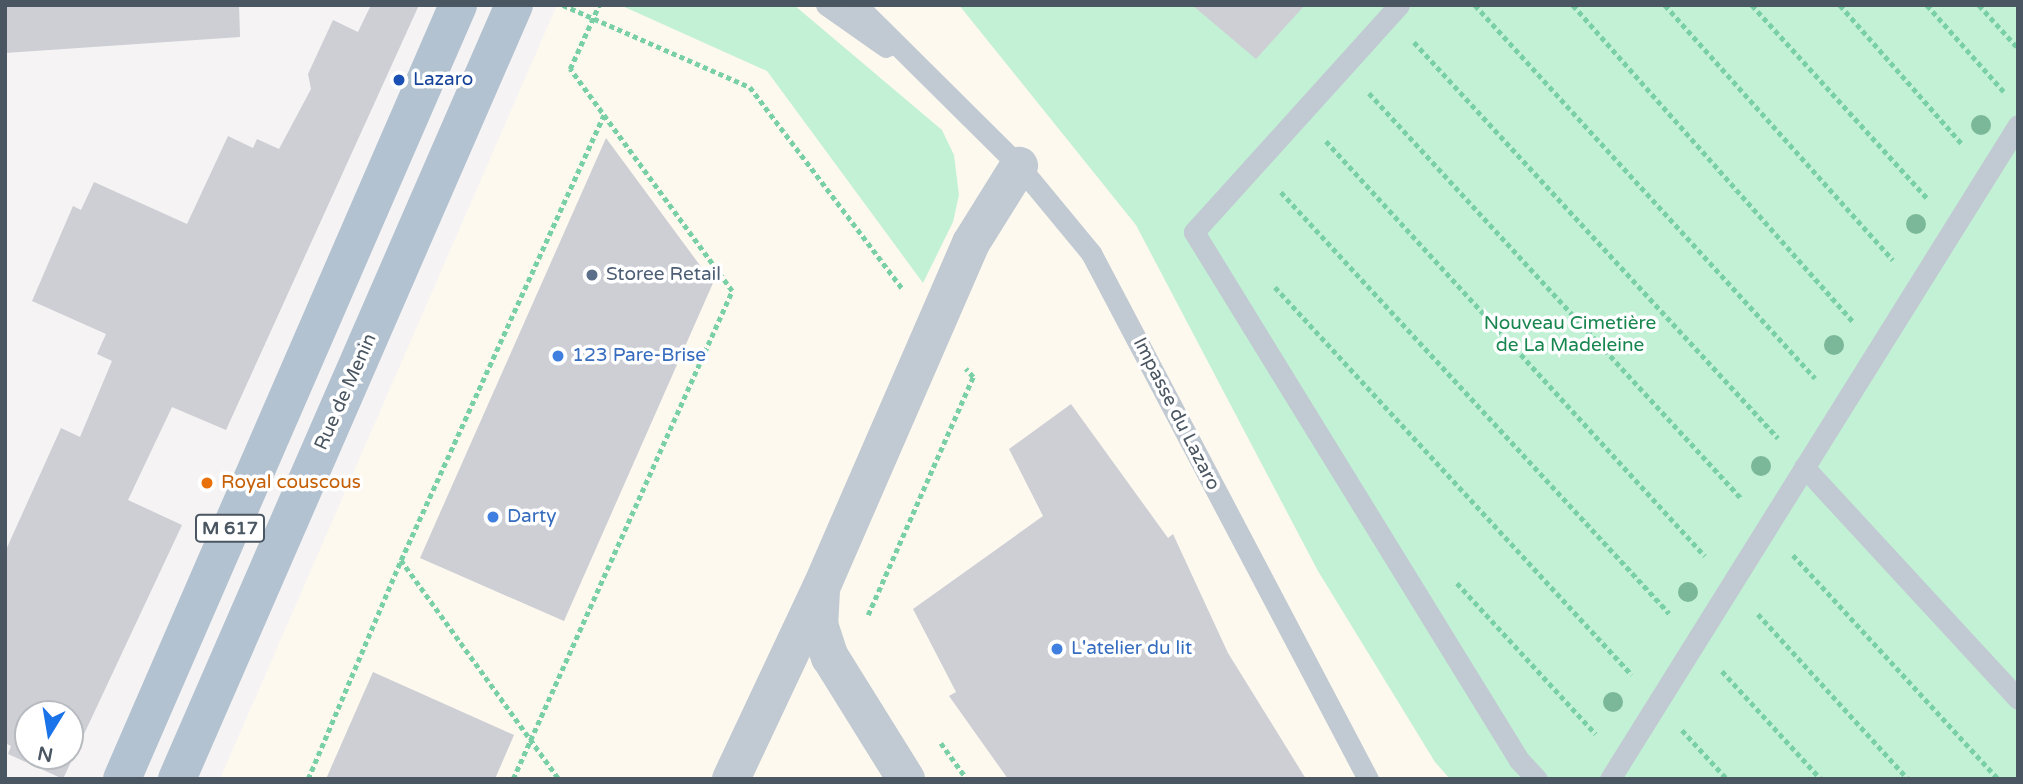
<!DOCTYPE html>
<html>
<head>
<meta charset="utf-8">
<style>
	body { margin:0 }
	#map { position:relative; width:2023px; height:784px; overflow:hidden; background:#f5f3f3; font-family:"Varela Round",sans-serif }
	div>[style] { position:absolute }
	.commercial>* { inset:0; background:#fdf9ef }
	.green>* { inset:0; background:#c3f1d5 }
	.building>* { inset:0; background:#cdcfd5 }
	.path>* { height:4.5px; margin-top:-2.25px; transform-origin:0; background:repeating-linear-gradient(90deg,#7ad0a6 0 5px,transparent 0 8.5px) }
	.lane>* { height:21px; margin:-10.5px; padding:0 10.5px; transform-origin:10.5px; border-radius:10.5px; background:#c1cad2 }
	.street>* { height:38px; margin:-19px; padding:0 19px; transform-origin:19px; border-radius:19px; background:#c1cad2 }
	.primary>* { height:38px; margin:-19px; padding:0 19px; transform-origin:19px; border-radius:19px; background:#b3c2d1 }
	.trees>* { width:20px; height:20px; margin:-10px; border-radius:50%; background:#7bb799 }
	.dots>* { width:19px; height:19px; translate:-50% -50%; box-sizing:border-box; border:4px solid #fff; border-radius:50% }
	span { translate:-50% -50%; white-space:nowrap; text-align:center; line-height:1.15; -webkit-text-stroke:7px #fff; paint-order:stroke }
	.shield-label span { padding:2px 5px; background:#fff; border:2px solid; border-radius:5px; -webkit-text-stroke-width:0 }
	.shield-label { font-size:18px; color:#4a5661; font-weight:700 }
	.transit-label { font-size:19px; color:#164399 }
	.left { translate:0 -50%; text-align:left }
	.service-label { font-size:19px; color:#4e5e75 }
	.park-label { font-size:19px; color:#17864f }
	.shop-label { font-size:19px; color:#366cbe }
	.street-label { font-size:19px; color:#4a5661 }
	.food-label { font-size:19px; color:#c56008 }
	.frame { position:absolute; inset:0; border:7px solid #4a5661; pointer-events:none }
	.north { position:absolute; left:14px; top:700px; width:70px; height:70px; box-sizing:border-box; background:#fff; border:2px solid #b7bbc0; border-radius:50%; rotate:191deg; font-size:19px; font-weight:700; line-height:28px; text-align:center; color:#4a5661 }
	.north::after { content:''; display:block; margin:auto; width:24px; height:32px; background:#1a73e8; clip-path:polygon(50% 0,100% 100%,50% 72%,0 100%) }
</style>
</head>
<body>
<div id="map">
	<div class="commercial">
		<div style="clip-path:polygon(557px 5px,959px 5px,1136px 225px,1318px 571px,1435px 762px,1450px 779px,220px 779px)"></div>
	</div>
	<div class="green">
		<div style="clip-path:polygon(620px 5px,794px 5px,942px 130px,954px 155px,959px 195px,953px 222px,923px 283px,767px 71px)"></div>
		<div style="clip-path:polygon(959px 5px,2018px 5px,2018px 779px,1450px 779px,1435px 762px,1318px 571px,1136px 225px)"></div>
	</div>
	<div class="building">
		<div style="clip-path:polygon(5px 5px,239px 5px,240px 37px,5px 53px)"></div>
		<div style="clip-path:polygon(evenodd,371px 5px,419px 5px,226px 430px,172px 407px,128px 500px,182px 525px,63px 779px,8px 754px,11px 746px,5px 743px,5px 552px,61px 428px,80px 437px,112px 361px,97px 354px,106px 334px,32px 301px,73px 206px,81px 210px,94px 182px,187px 224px,228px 136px,253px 148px,257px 139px,279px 149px,311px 89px,308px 74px,333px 20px,358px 32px,371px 5px,28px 714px,70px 714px,70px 756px,28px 756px,28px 714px)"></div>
		<div style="clip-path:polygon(1192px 5px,1305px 5px,1256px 59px)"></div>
		<div style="clip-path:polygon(606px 138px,713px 283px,564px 621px,420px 558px)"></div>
		<div style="clip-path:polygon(1071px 404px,1168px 538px,1173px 534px,1228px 653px,1306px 779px,1008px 779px,949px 696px,956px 692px,913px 609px,1043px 516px,1009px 449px)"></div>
		<div style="clip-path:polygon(373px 672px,514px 735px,495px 779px,326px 779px)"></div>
	</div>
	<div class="path">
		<div style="left:563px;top:5px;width:204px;rotate:23.7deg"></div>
		<div style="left:750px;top:87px;width:252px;rotate:52.9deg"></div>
		<div style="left:1475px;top:5px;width:505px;rotate:47.65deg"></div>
		<div style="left:1573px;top:5px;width:424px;rotate:48.5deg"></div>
		<div style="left:1665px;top:5px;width:342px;rotate:48.2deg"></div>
		<div style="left:1752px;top:5px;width:261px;rotate:47.8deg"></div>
		<div style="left:1840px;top:5px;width:185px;rotate:48.7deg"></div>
		<div style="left:1927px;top:5px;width:118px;rotate:48.4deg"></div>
		<div style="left:1979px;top:5px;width:58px;rotate:47.8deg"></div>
		<div style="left:1414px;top:42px;width:538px;rotate:47.41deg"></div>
		<div style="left:1369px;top:93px;width:551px;rotate:47.43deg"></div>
		<div style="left:1326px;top:141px;width:562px;rotate:47.6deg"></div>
		<div style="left:1281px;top:192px;width:573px;rotate:47.34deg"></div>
		<div style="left:1275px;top:287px;width:527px;rotate:47.38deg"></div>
		<div style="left:1793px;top:555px;width:304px;rotate:47.5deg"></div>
		<div style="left:401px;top:560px;width:270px;rotate:54.2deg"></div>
		<div style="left:1457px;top:583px;width:205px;rotate:47.4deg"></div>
		<div style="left:1758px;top:614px;width:223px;rotate:47.7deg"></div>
		<div style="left:868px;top:615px;width:260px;rotate:-66.2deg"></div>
		<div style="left:973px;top:377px;width:11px;rotate:-131deg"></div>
		<div style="left:1722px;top:671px;width:147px;rotate:47.5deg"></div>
		<div style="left:1682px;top:730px;width:67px;rotate:47.4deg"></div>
		<div style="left:941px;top:743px;width:44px;rotate:54.2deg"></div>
		<div style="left:308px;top:779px;width:238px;rotate:-67deg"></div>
		<div style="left:401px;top:560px;width:489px;rotate:-65.5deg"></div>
		<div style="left:513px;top:779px;width:535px;rotate:-65.83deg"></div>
		<div style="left:732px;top:291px;width:275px;rotate:-126.1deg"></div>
		<div style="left:570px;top:69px;width:70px;rotate:-65.6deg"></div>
	</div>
	<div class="lane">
		<div style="left:826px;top:5px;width:73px;rotate:35deg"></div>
		<div style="left:857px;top:5px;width:228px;rotate:44.8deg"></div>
		<div style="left:1019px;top:166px;width:113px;rotate:50.4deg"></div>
		<div style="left:1091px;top:253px;width:594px;rotate:62.23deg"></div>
		<div style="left:1399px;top:5px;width:306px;rotate:132.1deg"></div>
		<div style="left:1194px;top:232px;width:620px;rotate:58.39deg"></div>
		<div style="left:1519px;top:760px;width:26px;rotate:47deg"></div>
		<div style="left:1804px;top:467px;width:316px;rotate:47.3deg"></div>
		<div style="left:1610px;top:779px;width:771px;rotate:-58.04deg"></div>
	</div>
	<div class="street">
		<div style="left:821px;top:590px;width:34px;rotate:93deg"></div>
		<div style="left:819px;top:624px;width:35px;rotate:72deg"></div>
		<div style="left:830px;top:657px;width:144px;rotate:58.1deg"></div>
		<div style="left:731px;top:779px;width:211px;rotate:-64.8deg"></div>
		<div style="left:821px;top:588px;width:376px;rotate:-66.5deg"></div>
		<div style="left:971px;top:243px;width:91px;rotate:-58.1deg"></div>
	</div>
	<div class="primary">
		<div style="left:122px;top:779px;width:844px;rotate:-66.53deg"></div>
		<div style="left:177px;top:779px;width:844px;rotate:-66.47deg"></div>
	</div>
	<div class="trees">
		<div style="left:1981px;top:125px"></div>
		<div style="left:1916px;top:224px"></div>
		<div style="left:1834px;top:345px"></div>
		<div style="left:1761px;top:466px"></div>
		<div style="left:1688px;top:592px"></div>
		<div style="left:1613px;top:702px"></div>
	</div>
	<div class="dots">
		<div style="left:399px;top:80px;background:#1a4fb4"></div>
		<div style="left:592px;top:275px;background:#5c6f8a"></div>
		<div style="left:558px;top:356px;background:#3f7fe0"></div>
		<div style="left:207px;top:483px;background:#e8710a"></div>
		<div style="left:493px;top:517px;background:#3f7fe0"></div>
		<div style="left:1057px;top:649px;background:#3f7fe0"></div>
	</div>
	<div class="shield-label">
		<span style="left:230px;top:528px">M 617</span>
	</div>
	<div class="transit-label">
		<span class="left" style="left:413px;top:80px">Lazaro</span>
	</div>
	<div class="service-label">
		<span class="left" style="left:606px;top:275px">Storee Retail</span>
	</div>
	<div class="park-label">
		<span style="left:1570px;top:335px">Nouveau Cimetière<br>de La Madeleine</span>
	</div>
	<div class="shop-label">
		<span class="left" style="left:572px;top:356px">123 Pare-Brise</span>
		<span class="left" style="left:507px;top:517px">Darty</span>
		<span class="left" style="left:1071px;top:649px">L'atelier du lit</span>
	</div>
	<div class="street-label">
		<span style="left:346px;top:392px;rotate:-66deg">Rue de Menin</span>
		<span style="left:1176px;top:414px;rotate:63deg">Impasse du Lazaro</span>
	</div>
	<div class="food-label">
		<span class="left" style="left:221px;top:483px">Royal couscous</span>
	</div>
	<div class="frame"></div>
	<div class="north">N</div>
</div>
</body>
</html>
